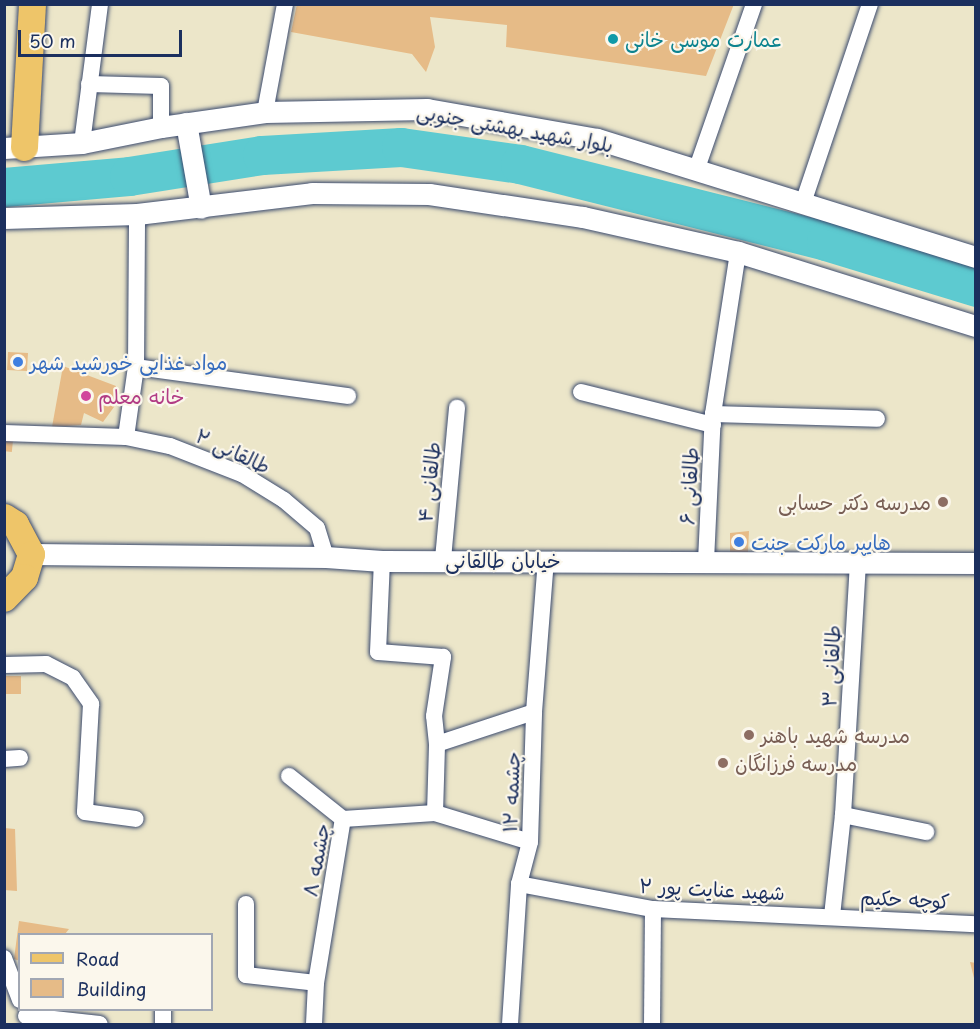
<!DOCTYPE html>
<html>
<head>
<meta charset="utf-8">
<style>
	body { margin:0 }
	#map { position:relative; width:980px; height:1029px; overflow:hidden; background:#ece6c9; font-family:"Playpen Sans","Playpen Sans Arabic",sans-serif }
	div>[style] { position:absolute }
	.river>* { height:39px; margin:-19.5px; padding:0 19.5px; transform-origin:19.5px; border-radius:19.5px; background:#5dcad0 }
	.building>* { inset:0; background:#e6bb87; transform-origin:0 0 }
	.roads { filter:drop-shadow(0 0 2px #3a4a6e) drop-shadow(0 0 2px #3a4a6e) }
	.minor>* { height:16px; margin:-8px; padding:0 8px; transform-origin:8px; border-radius:8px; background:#fff }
	.tertiary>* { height:21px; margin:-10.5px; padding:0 10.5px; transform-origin:10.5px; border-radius:10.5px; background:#fff }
	.primary>* { height:27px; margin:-13.5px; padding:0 13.5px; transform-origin:13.5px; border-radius:13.5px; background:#eec569 }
	.dots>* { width:16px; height:16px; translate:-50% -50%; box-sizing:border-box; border:3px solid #fbf7ec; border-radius:50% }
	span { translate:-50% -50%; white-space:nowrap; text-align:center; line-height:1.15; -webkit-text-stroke:4.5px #fbf7ec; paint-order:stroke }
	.culture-label { font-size:20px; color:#0d838f }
	.left { translate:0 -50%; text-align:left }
	.street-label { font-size:20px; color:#1b2f5e }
	.shop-label { font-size:20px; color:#366cbe }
	.hotel-label { font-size:20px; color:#b23c85 }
	.education-label { font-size:20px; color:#785e54 }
	.right { translate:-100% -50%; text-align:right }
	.frame { position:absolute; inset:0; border:6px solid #1b2f5e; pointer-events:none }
	.legend { position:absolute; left:18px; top:933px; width:195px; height:78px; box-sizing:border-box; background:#fbf7ec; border:2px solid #a1a7b3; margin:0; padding:8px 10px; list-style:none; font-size:18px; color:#1b2f5e }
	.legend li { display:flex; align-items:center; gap:12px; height:30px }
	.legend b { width:30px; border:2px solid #a1a7b3 }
	.scale { position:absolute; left:18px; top:30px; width:164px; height:27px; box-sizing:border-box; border:3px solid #1b2f5e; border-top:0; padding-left:8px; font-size:18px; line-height:21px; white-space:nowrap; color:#1b2f5e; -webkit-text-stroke:4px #fbf7ec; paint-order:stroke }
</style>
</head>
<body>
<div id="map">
	<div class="river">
		<div style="left:4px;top:187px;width:125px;rotate:-5deg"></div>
		<div style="left:129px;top:176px;width:135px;rotate:-9deg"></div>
		<div style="left:262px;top:155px;width:139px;rotate:-3.3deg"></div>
		<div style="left:401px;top:147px;width:120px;rotate:8.1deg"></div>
		<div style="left:520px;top:164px;width:316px;rotate:14.1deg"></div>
		<div style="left:826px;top:241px;width:157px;rotate:17deg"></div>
	</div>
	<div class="building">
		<div style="clip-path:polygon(297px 4px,734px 4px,706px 76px,506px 47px,507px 25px,430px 17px,435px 47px,426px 72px,412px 54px,291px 32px)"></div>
		<div style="left:8px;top:352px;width:20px;height:18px;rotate:3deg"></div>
		<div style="clip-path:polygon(63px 366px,116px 386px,114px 407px,103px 422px,84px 413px,81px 425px,52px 427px)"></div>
		<div style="left:4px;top:440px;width:9px;height:11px;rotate:6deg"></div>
		<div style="clip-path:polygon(749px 531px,748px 552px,730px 552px,730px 533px)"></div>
		<div style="left:21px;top:676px;width:18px;height:17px;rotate:90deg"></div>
		<div style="clip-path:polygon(4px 828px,15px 829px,17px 891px,4px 890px)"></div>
		<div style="clip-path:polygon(19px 921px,69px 929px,65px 934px,20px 934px,20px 961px,14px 959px)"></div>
		<div style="clip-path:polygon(970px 962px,976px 963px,976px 982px,975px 982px)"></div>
	</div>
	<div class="roads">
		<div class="minor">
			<div style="left:89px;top:84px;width:72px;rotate:1.6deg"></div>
			<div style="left:161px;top:86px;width:41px;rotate:90deg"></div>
			<div style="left:265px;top:112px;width:110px;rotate:-79.5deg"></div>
			<div style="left:82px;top:143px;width:140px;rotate:-82.6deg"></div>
			<div style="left:697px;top:168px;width:174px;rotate:-70.8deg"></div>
			<div style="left:803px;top:203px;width:210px;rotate:-71.4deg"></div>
			<div style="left:136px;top:367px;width:214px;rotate:7.8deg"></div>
			<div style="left:581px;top:392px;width:136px;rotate:14deg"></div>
			<div style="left:713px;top:414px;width:164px;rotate:1.7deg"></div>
			<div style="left:4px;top:433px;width:122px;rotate:1.9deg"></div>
			<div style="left:126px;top:437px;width:45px;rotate:11.6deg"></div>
			<div style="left:170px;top:446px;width:77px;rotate:21.3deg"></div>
			<div style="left:242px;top:474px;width:49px;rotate:31.8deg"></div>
			<div style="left:284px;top:500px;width:43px;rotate:40.3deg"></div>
			<div style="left:317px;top:528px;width:30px;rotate:73deg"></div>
			<div style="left:126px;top:437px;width:71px;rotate:-81.9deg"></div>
			<div style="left:136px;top:367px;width:153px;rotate:-89.6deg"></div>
			<div style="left:443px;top:559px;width:152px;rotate:-84.7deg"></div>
			<div style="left:706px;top:561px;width:147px;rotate:-87.3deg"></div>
			<div style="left:713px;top:414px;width:164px;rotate:-81.2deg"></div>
			<div style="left:4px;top:665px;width:42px;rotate:-1.4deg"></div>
			<div style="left:46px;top:664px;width:30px;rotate:27deg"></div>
			<div style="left:73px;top:678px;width:32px;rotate:55deg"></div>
			<div style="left:91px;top:704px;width:108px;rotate:93.2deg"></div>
			<div style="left:85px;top:812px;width:51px;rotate:7.8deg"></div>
			<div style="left:437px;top:744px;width:102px;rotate:-18.3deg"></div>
			<div style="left:4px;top:759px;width:16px;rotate:-4deg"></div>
			<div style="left:289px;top:776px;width:69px;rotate:38.5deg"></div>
			<div style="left:435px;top:813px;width:99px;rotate:17deg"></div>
			<div style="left:843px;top:815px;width:85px;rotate:11.6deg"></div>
			<div style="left:519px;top:884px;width:136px;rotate:10.6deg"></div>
			<div style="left:653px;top:909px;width:323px;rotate:2.7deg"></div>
			<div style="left:246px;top:904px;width:71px;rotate:90deg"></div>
			<div style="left:246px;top:975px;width:70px;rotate:6.5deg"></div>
			<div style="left:832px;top:916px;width:102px;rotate:-83.8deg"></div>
			<div style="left:843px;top:815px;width:253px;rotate:-86.6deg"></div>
			<div style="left:4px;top:958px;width:45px;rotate:69.1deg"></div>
			<div style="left:26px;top:1016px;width:74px;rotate:6.2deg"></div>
			<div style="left:163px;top:1024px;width:14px;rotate:-90deg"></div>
			<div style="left:314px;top:1024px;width:41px;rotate:-87.2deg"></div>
			<div style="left:316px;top:983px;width:166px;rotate:-80.7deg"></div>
			<div style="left:343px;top:819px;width:92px;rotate:-3.7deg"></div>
			<div style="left:435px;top:813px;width:69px;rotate:-88.3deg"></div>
			<div style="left:437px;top:744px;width:28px;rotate:-96deg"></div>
			<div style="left:434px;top:716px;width:60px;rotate:-81.3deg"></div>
			<div style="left:443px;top:657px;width:65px;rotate:-175.6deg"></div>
			<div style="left:378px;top:652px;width:91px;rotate:-87.5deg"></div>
			<div style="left:510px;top:1024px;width:140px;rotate:-86.3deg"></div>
			<div style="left:519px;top:884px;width:43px;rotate:-75.3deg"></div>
			<div style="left:530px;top:842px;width:130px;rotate:-88.2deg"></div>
			<div style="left:534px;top:712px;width:152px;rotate:-85.5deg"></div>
			<div style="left:652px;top:1024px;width:115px;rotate:-89.5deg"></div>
		</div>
		<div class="tertiary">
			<div style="left:186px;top:123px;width:86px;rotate:80deg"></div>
			<div style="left:4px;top:148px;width:78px;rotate:-3.7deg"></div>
			<div style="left:82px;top:143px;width:81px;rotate:-11.4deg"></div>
			<div style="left:161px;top:127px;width:105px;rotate:-8.2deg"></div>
			<div style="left:265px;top:112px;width:162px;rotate:-1.1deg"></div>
			<div style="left:427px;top:109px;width:173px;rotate:10deg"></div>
			<div style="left:597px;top:139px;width:397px;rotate:17.3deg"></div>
			<div style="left:4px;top:218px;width:133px;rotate:-1.7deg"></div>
			<div style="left:137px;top:214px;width:176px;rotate:-6.8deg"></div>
			<div style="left:312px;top:193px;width:117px;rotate:0.5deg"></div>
			<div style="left:429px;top:194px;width:156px;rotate:8.5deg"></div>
			<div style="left:583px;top:217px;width:159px;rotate:12.7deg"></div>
			<div style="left:738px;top:252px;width:249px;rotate:17.3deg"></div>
			<div style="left:31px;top:554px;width:295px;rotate:0.6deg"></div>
			<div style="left:326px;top:557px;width:56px;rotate:4.1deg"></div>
			<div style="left:382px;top:561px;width:594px;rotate:0.19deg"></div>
		</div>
		<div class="primary">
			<div style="left:24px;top:147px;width:143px;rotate:-86.8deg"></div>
			<div style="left:4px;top:517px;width:13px;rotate:32deg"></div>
			<div style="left:15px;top:524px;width:34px;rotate:62deg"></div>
			<div style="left:31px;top:554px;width:24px;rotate:107deg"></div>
			<div style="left:24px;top:577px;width:29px;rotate:134deg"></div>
		</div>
	</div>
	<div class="dots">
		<div style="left:613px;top:39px;background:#0f9aa8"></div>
		<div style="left:18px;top:362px;background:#3f7fe0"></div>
		<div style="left:86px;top:396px;background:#d1479c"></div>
		<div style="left:943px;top:502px;background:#8d6e63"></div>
		<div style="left:739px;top:542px;background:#3f7fe0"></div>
		<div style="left:749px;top:735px;background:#8d6e63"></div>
		<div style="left:723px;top:763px;background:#8d6e63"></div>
	</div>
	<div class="culture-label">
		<span class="left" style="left:625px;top:39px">عمارت موسی خانی</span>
	</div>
	<div class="street-label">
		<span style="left:515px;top:128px;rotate:10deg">بلوار شهید بهشتی جنوبی</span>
		<span style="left:233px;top:451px;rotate:25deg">طالقانی ۲</span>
		<span style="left:429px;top:482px;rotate:-84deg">طالقانی ۴</span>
		<span style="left:689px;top:486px;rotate:-87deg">طالقانی ۶</span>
		<span style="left:503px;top:560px">خیابان طالقانی</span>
		<span style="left:831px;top:666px;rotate:-87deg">طالقانی ۳</span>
		<span style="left:511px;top:792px;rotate:-88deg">چشمه ۱۲</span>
		<span style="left:316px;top:860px;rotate:-80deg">چشمه ۸</span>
		<span style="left:712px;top:889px;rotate:3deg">شهید عنایت پور ۲</span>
		<span style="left:905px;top:899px;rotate:3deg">کوچه حکیم</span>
	</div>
	<div class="shop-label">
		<span class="left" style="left:30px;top:362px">مواد غذایی خورشید شهر</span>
		<span class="left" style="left:751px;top:542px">هایپر مارکت جنت</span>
	</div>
	<div class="hotel-label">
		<span class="left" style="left:98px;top:396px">خانه معلم</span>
	</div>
	<div class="education-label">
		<span class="right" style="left:931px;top:502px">مدرسه دکتر حسابی</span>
		<span class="left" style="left:761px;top:735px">مدرسه شهید باهنر</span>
		<span class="left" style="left:735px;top:763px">مدرسه فرزانگان</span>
	</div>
	<div class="frame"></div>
	<ul class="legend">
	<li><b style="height:8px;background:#eec569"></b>Road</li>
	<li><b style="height:16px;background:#e6bb87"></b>Building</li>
	</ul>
	<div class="scale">50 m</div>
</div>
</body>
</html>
